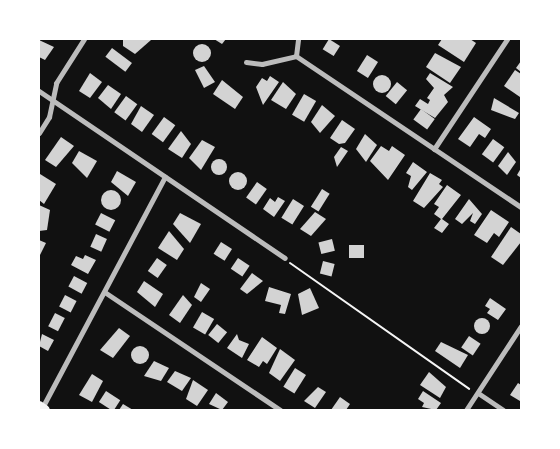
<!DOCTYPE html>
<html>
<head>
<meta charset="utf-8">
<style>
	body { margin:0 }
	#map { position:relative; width:560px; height:449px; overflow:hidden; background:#111; font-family:Barlow,sans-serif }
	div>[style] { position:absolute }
	.building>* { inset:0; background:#d3d3d3; transform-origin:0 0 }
	.round { border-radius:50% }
	.path>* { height:2px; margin:-1px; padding:0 1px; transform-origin:1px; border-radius:1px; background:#f5f5f5 }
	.minor>* { height:5px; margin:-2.5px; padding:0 2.5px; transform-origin:2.5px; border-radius:2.5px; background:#bcbcbc }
	.secondary>* { height:10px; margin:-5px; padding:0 5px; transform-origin:5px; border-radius:5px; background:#f5f5f5 }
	span { translate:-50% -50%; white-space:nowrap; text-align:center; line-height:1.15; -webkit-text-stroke:4px #fff; paint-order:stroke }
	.frame { position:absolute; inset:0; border:40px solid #fff; pointer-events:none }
</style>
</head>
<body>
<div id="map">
	<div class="building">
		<div style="clip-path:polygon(123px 39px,148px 39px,151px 40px,135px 54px,123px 46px)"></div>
		<div style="clip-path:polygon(214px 39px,226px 39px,222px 44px)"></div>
		<div style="left:329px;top:39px;width:13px;height:12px;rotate:32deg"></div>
		<div style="clip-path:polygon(442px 39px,470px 39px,476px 43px,464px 62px,438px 45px)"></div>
		<div style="clip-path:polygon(39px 40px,54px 47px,45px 60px,39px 57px)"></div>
		<div class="round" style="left:193px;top:44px;width:18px;height:18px"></div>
		<div style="left:112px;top:48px;width:25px;height:11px;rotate:37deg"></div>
		<div style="clip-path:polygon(435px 53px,461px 67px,450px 83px,426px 67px)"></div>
		<div style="left:367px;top:55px;width:13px;height:19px;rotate:32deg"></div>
		<div style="clip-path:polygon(521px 61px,521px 72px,516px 68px)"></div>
		<div style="clip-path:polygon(204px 66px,215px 82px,204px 88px,195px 70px)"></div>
		<div style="clip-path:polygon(515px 70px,521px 74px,520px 97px,504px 86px)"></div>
		<div style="clip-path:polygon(90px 73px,102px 82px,90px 98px,79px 91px)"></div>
		<div style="clip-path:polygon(430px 73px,453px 87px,444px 95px,448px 102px,435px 118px,415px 106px,420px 99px,428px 104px,430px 100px,427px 98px,434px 88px,426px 79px)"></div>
		<div class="round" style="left:373px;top:75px;width:18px;height:18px"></div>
		<div style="clip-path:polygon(270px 76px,279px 82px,263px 105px,256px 87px,262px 78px,267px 81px)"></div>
		<div style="clip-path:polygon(222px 80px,243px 97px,235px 109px,213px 94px)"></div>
		<div style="clip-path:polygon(283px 82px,296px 94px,286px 109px,271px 100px)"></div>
		<div style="left:397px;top:82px;width:13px;height:18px;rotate:39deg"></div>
		<div style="clip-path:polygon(108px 85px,121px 94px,111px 109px,98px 98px)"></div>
		<div style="left:304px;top:94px;width:14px;height:24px;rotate:30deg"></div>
		<div style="left:126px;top:96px;width:14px;height:20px;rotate:36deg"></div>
		<div style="clip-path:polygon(494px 98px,519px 113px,515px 119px,491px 110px)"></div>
		<div style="clip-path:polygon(322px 105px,335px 116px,320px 133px,311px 122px)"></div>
		<div style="clip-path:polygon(141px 106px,154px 115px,142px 132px,131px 124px)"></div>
		<div style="left:421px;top:109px;width:17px;height:13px;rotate:36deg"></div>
		<div style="left:164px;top:117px;width:14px;height:21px;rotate:36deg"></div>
		<div style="clip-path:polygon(474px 117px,491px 129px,485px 138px,479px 134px,470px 147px,458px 139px)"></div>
		<div style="clip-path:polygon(342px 120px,355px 129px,345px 143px,339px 144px,330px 138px)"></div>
		<div style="clip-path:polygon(181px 131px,191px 144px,182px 158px,168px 149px)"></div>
		<div style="clip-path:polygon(365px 134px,377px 145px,366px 162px,356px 149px)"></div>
		<div style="clip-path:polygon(61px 137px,74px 146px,56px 167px,45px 160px)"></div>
		<div style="left:493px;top:139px;width:14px;height:19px;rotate:36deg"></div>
		<div style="clip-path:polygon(202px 140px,215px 147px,201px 170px,189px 158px)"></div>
		<div style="clip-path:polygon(381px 146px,389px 151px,392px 146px,405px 155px,388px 180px,370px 161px)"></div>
		<div style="clip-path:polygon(341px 147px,348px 151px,337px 167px,334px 157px)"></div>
		<div style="clip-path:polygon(79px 151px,97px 161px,87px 178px,72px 163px)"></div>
		<div style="clip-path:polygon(508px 152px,516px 162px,507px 175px,498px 166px)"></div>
		<div class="round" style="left:211px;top:159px;width:16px;height:16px"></div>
		<div style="clip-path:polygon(413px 162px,427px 172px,412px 190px,408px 187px,411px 176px,406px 173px)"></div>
		<div style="clip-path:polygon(521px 168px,521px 178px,517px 175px)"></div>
		<div style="clip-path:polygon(117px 171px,136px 182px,128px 196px,111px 182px)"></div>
		<div class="round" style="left:229px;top:172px;width:18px;height:18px"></div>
		<div style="clip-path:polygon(430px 173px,442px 180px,439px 184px,443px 187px,424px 208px,413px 201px)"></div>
		<div style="clip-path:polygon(40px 174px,56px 184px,44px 204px,39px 200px)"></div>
		<div style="left:257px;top:182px;width:12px;height:19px;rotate:35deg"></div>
		<div style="clip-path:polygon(447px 185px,461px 195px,442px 219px,449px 224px,442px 233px,434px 228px,441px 219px,434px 214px,439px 207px,434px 204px)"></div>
		<div style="left:322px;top:189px;width:9px;height:21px;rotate:32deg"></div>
		<div class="round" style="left:101px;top:190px;width:20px;height:20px"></div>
		<div style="clip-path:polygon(278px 197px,285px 201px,274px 217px,263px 209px,270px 198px,275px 202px)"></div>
		<div style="left:293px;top:199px;width:13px;height:22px;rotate:32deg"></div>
		<div style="clip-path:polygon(469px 199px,482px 214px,475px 224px,470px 221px,473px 213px,462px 224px,455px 219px)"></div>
		<div style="clip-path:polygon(39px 205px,50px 210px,47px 230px,39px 231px)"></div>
		<div style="clip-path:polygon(491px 210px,509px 222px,499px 237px,494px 233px,487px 243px,474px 235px)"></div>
		<div style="clip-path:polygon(315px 212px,326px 219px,311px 236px,300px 229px)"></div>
		<div style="left:101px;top:213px;width:16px;height:13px;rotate:27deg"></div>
		<div style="clip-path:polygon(180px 213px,201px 224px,190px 243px,173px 224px)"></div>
		<div style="clip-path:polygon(511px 227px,521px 234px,521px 242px,503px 265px,491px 257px)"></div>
		<div style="clip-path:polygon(169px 231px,184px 249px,177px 260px,158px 248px)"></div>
		<div style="left:96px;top:234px;width:12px;height:14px;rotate:24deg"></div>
		<div style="left:332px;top:239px;width:12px;height:14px;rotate:76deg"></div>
		<div style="clip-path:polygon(39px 240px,46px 243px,39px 257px)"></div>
		<div style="left:221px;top:242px;width:13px;height:14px;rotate:32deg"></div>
		<div style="left:349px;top:245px;width:15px;height:13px"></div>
		<div style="clip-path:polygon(85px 255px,96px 260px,88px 274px,71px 265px,76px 256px,83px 259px)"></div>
		<div style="left:157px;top:258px;width:12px;height:16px;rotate:35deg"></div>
		<div style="left:238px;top:258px;width:14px;height:13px;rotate:34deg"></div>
		<div style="left:323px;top:261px;width:12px;height:13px;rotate:14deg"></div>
		<div style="clip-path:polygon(252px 273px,263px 281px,247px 294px,240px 289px)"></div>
		<div style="left:74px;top:276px;width:15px;height:12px;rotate:28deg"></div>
		<div style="clip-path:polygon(144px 281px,163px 294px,155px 307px,137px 292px)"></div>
		<div style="clip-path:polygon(201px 283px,210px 289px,201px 302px,194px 297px)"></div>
		<div style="clip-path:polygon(269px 287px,291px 294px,285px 314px,279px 313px,281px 305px,265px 301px)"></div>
		<div style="clip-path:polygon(310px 288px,319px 308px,302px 315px,298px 294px)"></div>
		<div style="left:65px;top:295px;width:13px;height:13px;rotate:27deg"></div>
		<div style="clip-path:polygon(183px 295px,192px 305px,180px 323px,169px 315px)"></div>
		<div style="clip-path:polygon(490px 298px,506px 309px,498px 320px,487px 313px,490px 309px,485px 306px)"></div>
		<div style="left:202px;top:312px;width:14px;height:18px;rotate:30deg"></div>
		<div style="left:55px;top:313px;width:11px;height:15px;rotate:27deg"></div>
		<div class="round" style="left:474px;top:318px;width:16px;height:16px"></div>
		<div style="left:217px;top:324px;width:13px;height:14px;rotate:39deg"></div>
		<div style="clip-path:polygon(119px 328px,130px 336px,113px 358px,100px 350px)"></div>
		<div style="clip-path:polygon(42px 334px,54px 340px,48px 351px,39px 346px)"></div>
		<div style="clip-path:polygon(237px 334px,239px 340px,249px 344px,242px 358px,227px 348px)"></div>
		<div style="left:469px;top:336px;width:14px;height:14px;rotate:34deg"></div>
		<div style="clip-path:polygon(262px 337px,277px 348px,267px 364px,263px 361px,259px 367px,247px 360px)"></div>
		<div style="clip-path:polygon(441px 342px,468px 355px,460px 368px,435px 351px)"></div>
		<div class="round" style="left:131px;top:346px;width:18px;height:18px"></div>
		<div style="clip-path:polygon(280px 349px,295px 360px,280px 381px,269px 373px)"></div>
		<div style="clip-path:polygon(154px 361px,169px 368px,161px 381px,144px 376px)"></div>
		<div style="left:295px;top:368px;width:13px;height:22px;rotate:32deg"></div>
		<div style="clip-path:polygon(175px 371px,191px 378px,182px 391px,167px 382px)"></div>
		<div style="clip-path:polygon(429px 372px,446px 387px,440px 398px,420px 385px)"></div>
		<div style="clip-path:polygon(92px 374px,103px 381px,92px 402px,79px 395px)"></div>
		<div style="clip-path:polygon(193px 380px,208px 390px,197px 406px,186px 399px)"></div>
		<div style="clip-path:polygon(518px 383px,521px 385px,520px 401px,510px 395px)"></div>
		<div style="clip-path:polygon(318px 387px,326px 392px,315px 408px,304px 401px)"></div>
		<div style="left:106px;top:391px;width:17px;height:13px;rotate:33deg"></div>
		<div style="clip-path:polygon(423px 391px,441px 403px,436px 410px,422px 407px,424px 403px,418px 399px)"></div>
		<div style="clip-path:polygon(216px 393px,228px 402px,222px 410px,209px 404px)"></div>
		<div style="clip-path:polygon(340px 397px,350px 404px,346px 410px,331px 410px)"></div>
		<div style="clip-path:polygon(123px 404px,133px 410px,119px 410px)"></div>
	</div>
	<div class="path">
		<div style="left:290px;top:263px;width:219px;rotate:35.1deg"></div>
	</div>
	<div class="minor">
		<div style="left:296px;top:56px;width:271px;rotate:33.9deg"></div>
		<div style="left:296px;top:56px;width:17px;rotate:-83deg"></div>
		<div style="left:246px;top:62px;width:16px;rotate:7deg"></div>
		<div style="left:262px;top:64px;width:35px;rotate:-13deg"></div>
		<div style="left:39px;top:91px;width:297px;rotate:34.2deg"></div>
		<div style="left:39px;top:133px;width:19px;rotate:-58deg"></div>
		<div style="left:49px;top:117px;width:35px;rotate:-78deg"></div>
		<div style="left:56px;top:83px;width:52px;rotate:-57.5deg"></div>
		<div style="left:434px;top:149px;width:132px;rotate:-56.4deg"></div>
		<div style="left:106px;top:293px;width:210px;rotate:33.9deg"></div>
		<div style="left:478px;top:393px;width:30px;rotate:34deg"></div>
		<div style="left:42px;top:408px;width:262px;rotate:-62deg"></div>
		<div style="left:466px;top:410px;width:100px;rotate:-56.8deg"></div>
	</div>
	<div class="secondary">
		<div style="left:39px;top:406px;width:7px;rotate:34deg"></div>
	</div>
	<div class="frame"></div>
</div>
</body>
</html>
